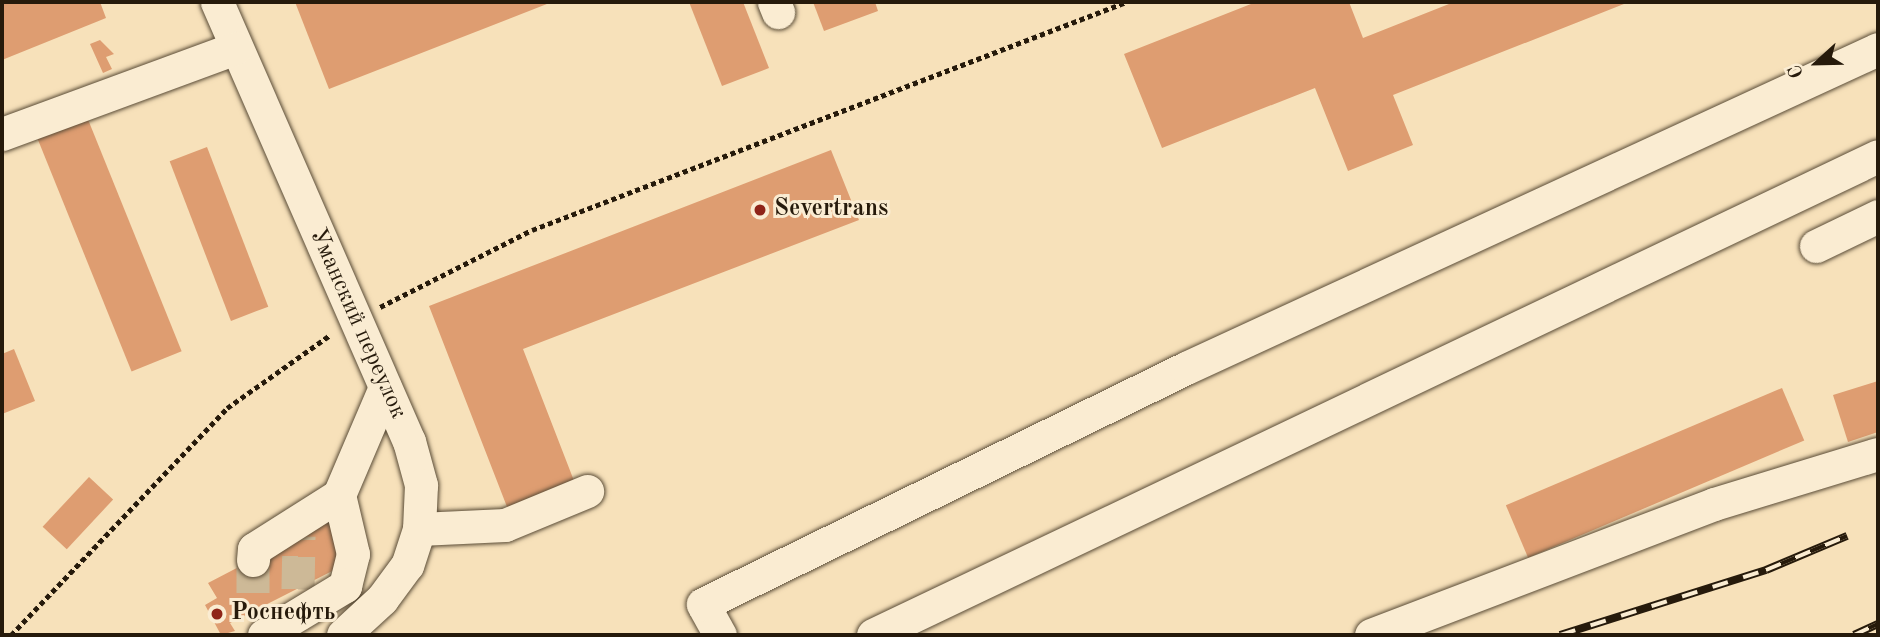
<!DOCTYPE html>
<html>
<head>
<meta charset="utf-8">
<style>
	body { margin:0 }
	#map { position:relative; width:1880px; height:637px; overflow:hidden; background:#f7e1ba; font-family:"Old Standard TT",serif }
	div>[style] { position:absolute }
	.building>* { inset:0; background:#de9d71; transform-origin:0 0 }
	.minor-tunnel>* { height:33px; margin-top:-16.5px; transform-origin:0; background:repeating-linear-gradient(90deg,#cdb997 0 33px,transparent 0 50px) }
	.path>* { height:4.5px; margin-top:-2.25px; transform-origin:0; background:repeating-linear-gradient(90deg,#261a0b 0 5px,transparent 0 8.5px) }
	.roads { filter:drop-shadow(0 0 2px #5a4c37) drop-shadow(0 0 2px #5a4c37) }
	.minor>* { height:33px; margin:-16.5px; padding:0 16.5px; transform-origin:16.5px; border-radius:16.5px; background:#faecd2 }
	.rail>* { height:8px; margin-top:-4px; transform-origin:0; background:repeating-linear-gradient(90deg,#faecd2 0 16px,#261a0b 0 32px); box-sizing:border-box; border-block:2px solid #261a0b }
	.dots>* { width:19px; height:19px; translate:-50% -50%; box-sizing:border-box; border:4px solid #faecd2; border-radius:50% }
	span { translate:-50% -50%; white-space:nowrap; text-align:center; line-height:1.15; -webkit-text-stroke:6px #faecd2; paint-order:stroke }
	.poi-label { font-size:24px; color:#261a0b; font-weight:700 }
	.left { translate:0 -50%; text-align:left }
	.street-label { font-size:24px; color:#261a0b }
	.frame { position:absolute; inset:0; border:4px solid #261a0b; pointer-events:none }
	.north { position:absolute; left:1782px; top:28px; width:70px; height:70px; -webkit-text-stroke:5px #faecd2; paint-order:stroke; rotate:248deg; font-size:19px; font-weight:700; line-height:28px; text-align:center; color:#261a0b }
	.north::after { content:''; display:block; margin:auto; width:24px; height:32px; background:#261a0b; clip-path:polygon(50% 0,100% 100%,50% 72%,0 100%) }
</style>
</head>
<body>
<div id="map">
	<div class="building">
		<div style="clip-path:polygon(2px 2px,100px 2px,106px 18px,2px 60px)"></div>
		<div style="clip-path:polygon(295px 2px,552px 2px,329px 89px)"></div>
		<div style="clip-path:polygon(689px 2px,743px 2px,769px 68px,722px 86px)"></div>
		<div style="clip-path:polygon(813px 2px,875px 2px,878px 11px,824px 31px)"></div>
		<div style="clip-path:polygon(1256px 2px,1349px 2px,1363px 38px,1454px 2px,1629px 2px,1393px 95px,1413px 145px,1348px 171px,1315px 88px,1162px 148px,1124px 54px)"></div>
		<div style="clip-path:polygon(100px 40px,114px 54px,106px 57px,112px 69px,103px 73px,90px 44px)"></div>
		<div style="left:85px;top:112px;width:258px;height:54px;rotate:68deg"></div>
		<div style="left:207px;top:147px;width:171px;height:40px;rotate:69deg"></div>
		<div style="clip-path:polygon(831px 150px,859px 220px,523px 349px,576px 486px,509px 512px,429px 306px)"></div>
		<div style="clip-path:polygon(14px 349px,35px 401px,2px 414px,2px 354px)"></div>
		<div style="clip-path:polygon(1878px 381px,1878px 432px,1848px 442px,1833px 395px)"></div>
		<div style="left:1782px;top:388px;width:57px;height:300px;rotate:67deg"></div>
		<div style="left:89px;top:477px;width:33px;height:68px;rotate:43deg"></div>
		<div style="clip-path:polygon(331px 519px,348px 563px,230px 623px,235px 631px,221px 635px,205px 605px,217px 598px,208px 583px)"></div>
	</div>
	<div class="minor-tunnel">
		<div style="left:253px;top:560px;width:51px;rotate:90deg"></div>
		<div style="left:298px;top:589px;width:53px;rotate:-88.9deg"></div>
	</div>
	<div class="path">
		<div style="left:380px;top:307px;width:170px;rotate:-26.9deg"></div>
		<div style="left:532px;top:230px;width:636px;rotate:-21deg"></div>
		<div style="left:11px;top:635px;width:313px;rotate:-46.4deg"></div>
		<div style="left:227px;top:408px;width:126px;rotate:-35.3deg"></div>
	</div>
	<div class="roads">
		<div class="minor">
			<div style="left:217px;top:2px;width:479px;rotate:66.4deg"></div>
			<div style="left:409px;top:441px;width:46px;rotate:74.7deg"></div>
			<div style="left:421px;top:485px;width:44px;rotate:92.6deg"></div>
			<div style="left:419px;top:529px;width:38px;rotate:108deg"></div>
			<div style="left:407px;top:565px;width:42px;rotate:126.3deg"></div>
			<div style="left:382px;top:599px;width:53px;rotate:137.3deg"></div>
			<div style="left:774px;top:2px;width:11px;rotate:68deg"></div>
			<div style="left:2px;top:134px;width:249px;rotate:-20.2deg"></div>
			<div style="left:1816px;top:246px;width:69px;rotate:-25.8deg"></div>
			<div style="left:419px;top:529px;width:86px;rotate:-2.7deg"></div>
			<div style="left:505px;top:525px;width:89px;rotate:-22.5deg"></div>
			<div style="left:253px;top:560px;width:11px;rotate:-85deg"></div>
			<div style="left:254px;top:549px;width:101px;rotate:-32.4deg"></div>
			<div style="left:339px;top:495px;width:117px;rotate:-66.9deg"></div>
			<div style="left:264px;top:635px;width:95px;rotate:-31.2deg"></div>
			<div style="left:345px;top:586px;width:33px;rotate:-76deg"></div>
			<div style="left:353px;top:554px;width:61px;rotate:-103.3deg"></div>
			<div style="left:720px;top:635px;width:35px;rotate:-119deg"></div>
			<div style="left:703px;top:604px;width:538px;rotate:-26.04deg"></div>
			<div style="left:1186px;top:368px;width:762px;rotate:-24.75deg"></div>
			<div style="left:873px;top:635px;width:1113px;rotate:-25.48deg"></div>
			<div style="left:1371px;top:635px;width:367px;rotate:-20.9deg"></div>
			<div style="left:1714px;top:504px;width:171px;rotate:-17deg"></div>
		</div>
	</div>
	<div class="rail">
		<div style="left:1560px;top:635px;width:216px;rotate:-17.5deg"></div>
		<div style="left:1766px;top:570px;width:88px;rotate:-22.8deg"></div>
		<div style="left:1854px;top:635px;width:26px;rotate:-25deg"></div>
	</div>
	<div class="dots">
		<div style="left:760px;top:210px;background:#8f2418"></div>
		<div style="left:217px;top:614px;background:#8f2418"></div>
	</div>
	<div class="poi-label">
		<span class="left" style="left:774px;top:210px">Severtrans</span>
		<span class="left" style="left:231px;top:614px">Роснефть</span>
	</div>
	<div class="street-label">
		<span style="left:357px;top:324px;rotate:66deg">Уманский переулок</span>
	</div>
	<div class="frame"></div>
	<div class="north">С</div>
</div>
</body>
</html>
